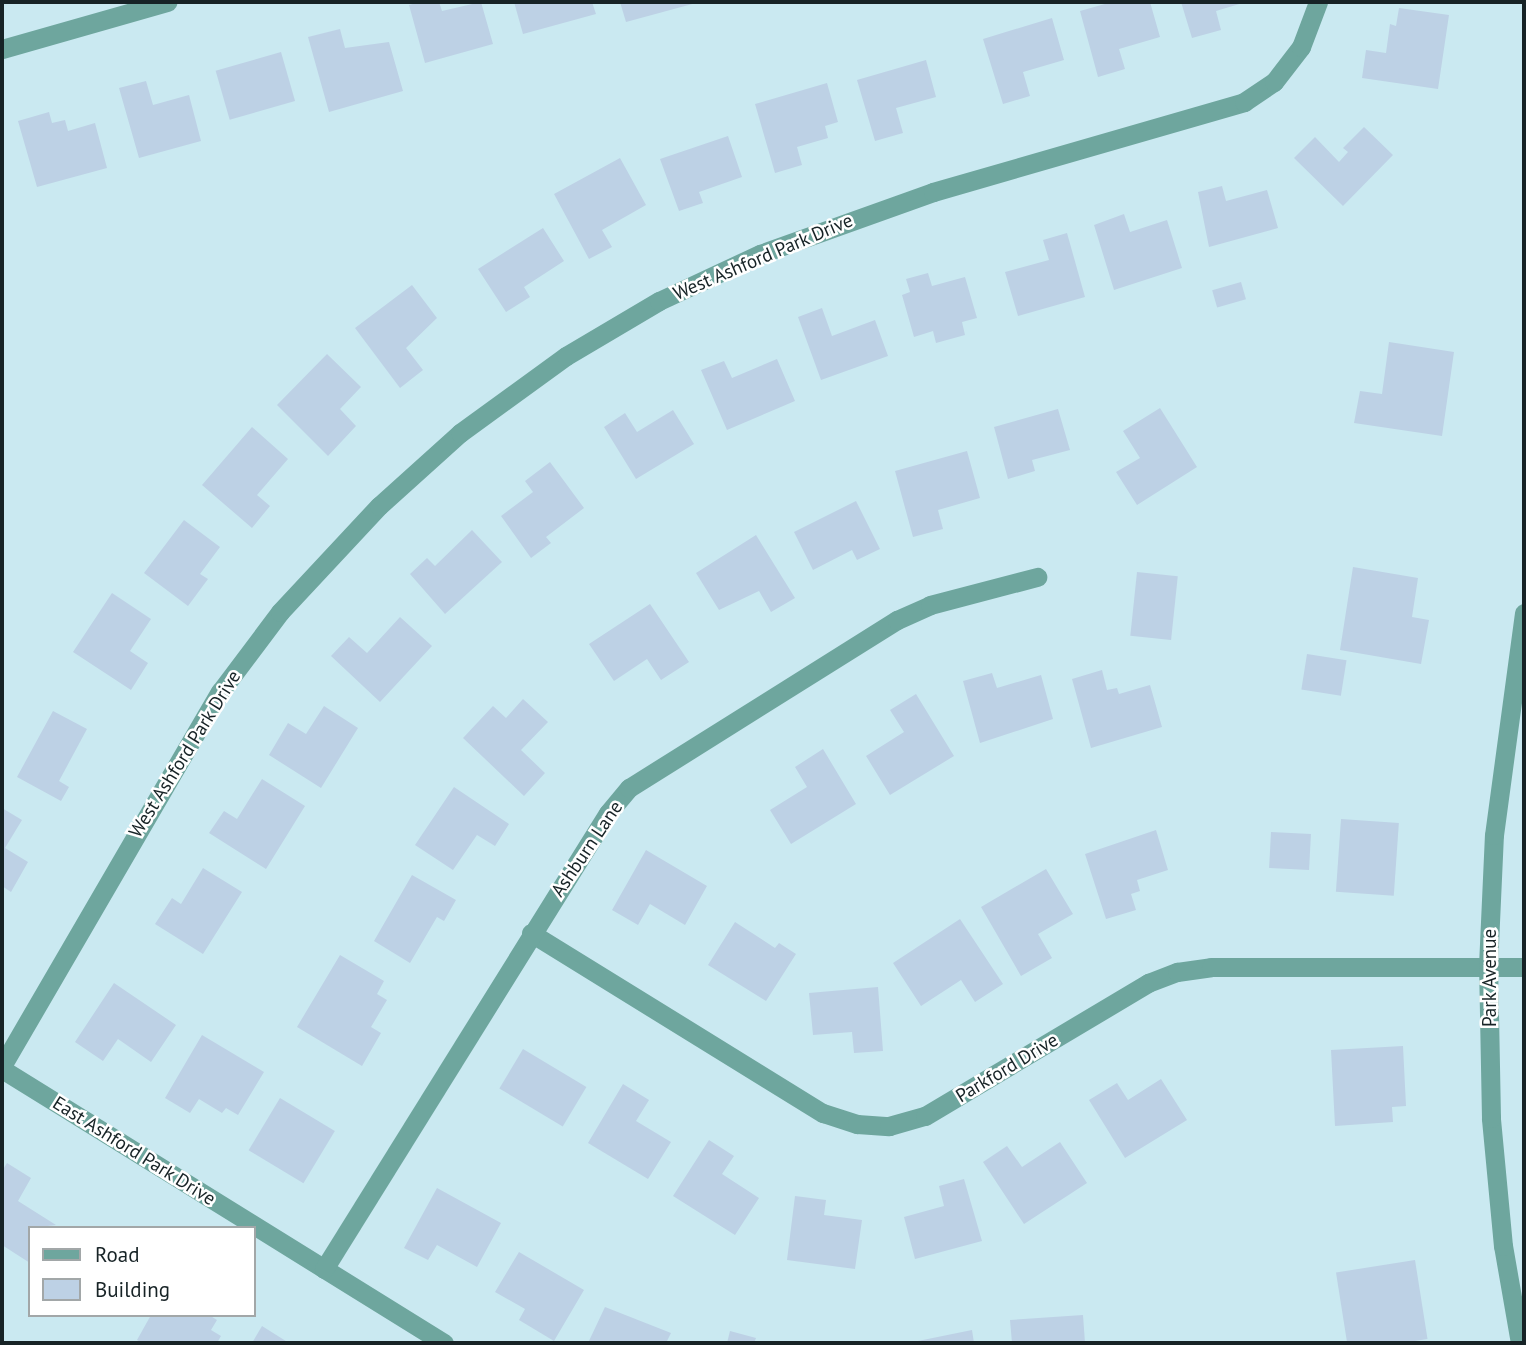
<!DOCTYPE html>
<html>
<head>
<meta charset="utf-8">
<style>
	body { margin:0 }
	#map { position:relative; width:1526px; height:1345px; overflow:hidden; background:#cae9f1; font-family:"PT Sans",sans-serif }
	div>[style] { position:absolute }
	.building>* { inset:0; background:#bdd1e5; transform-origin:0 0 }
	.minor>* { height:19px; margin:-9.5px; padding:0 9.5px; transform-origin:9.5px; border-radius:9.5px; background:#6ea69e }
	span { translate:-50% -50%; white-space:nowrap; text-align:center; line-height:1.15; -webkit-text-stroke:5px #fff; paint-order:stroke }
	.street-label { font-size:19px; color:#172326 }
	.frame { position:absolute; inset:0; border:4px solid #172326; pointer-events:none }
	.legend { position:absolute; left:28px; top:1226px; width:228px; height:91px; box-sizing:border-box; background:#fff; border:2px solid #a2a7a8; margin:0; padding:9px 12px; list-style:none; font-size:21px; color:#172326 }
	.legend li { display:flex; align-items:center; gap:14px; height:35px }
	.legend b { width:35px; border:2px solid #a2a7a8 }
</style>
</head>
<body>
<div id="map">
	<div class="building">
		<div style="clip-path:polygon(420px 2px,439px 2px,442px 11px,481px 2px,493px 44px,425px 63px,409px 5px)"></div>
		<div style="clip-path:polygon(514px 2px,592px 2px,596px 14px,523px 34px)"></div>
		<div style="clip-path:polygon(620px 2px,696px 2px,696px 3px,626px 22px)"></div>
		<div style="clip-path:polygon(1112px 2px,1150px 2px,1160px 37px,1119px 49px,1125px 69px,1098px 77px,1080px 11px)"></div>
		<div style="clip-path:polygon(1181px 2px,1246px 2px,1216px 11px,1221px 30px,1192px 38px)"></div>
		<div style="clip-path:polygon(1399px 8px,1449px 15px,1438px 89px,1362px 78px,1366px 50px,1386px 53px,1390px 24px,1396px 26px)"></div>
		<div style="clip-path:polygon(1052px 18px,1064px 60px,1023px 72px,1030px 96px,1003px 104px,983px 39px)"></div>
		<div style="clip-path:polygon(340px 29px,345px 48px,389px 42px,403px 91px,329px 112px,308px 37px)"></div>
		<div style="left:281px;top:52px;width:51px;height:68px;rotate:74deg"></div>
		<div style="clip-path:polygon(926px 60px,936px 97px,896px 108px,903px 133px,875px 141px,857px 80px)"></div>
		<div style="clip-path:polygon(146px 81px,153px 105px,189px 95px,201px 141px,139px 158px,119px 88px)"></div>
		<div style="clip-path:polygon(827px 83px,838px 122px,825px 126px,828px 138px,797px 147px,802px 165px,775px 173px,755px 104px)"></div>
		<div style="clip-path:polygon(49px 112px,52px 123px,65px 120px,68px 131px,95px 123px,107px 168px,37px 187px,18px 121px)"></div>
		<div style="clip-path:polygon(1364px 127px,1393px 155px,1343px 206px,1294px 158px,1315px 137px,1339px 162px,1348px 152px,1343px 148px)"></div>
		<div style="clip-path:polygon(728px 136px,742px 177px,699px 192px,703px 203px,679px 211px,660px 159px)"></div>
		<div style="clip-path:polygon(620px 158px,646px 205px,602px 230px,612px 247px,589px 259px,554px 194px)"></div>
		<div style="clip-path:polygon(1222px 186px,1226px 201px,1267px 190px,1278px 228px,1209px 247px,1198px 192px)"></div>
		<div style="clip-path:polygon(1124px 214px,1130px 232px,1167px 220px,1182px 268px,1114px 290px,1094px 225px)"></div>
		<div style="clip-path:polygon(543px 228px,564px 261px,524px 287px,530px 297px,506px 312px,478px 269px)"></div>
		<div style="clip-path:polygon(1067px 233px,1085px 297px,1018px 316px,1005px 272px,1049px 260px,1043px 240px)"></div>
		<div style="clip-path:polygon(928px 273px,932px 286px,965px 277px,977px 318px,962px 322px,965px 335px,936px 343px,933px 331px,914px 337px,902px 295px,910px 292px,906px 279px)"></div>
		<div style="left:1241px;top:282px;width:18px;height:30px;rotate:74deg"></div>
		<div style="clip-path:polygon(412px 285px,437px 318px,406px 348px,423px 370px,400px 388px,355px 328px)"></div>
		<div style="clip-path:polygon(822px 308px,832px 336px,875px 320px,888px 356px,821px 380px,798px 317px)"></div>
		<div style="clip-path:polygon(1389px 342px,1454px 352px,1442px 436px,1354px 423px,1360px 391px,1382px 394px)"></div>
		<div style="clip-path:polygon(327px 354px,361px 387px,340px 409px,356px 426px,328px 456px,277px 405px)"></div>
		<div style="clip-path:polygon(777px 359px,795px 401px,727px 430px,701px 370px,724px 361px,732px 378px)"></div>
		<div style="clip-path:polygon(1160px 408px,1197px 467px,1137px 505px,1116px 472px,1140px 458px,1123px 431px)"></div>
		<div style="clip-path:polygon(1058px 409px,1070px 450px,1032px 460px,1035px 471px,1008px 479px,994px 427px)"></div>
		<div style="clip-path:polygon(673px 410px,694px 444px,636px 479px,604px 427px,625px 413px,637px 432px)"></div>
		<div style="clip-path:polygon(252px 427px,288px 459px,257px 495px,270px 506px,252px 528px,202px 485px)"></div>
		<div style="clip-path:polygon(967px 451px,980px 498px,938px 510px,943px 529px,913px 537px,895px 471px)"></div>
		<div style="clip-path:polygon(550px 462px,584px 508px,546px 537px,551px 543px,531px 558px,501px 516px,533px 492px,525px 481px)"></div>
		<div style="clip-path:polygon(856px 501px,880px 549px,857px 560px,852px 550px,813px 570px,794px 532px)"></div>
		<div style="clip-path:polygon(184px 520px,220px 547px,200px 574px,208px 579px,188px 606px,144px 573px)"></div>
		<div style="clip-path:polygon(472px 530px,502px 562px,445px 614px,410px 574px,427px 558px,435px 566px)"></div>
		<div style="clip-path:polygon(756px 535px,795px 598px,771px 612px,759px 591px,719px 610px,696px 573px)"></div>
		<div style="clip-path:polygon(1353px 567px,1418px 578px,1412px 617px,1429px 620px,1421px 664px,1340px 650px)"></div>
		<div style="left:1137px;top:572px;width:41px;height:64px;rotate:6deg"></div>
		<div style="clip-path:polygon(112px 593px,151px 619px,130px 651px,148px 663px,131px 690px,73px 652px)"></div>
		<div style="clip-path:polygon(650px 604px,689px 662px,661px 680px,647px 659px,614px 681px,589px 644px)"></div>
		<div style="clip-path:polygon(400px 617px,432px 646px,380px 702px,331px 656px,349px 637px,367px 653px)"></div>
		<div style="left:1307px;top:654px;width:40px;height:36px;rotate:9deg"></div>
		<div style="clip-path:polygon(1102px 670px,1107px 690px,1117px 688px,1119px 694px,1150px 685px,1162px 727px,1091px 748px,1072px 679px)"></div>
		<div style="clip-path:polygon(992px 673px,997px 688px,1041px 675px,1053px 719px,980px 743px,963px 681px)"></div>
		<div style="clip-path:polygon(916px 694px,954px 756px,890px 795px,866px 756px,904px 732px,890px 710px)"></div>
		<div style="clip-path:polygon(523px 699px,548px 722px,521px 750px,545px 773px,524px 796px,463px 738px,493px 706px,506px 718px)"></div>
		<div style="clip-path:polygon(324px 706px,358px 728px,321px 788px,269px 755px,288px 723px,306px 734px)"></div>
		<div style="clip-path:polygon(53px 711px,87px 729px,59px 781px,69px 787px,61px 801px,17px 777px)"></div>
		<div style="clip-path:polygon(823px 749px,856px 804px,791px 844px,770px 810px,807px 787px,795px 767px)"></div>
		<div style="clip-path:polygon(262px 779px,305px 806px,266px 869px,209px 833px,224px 811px,237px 819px)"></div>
		<div style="clip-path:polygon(454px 787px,509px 824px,495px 846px,477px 835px,453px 870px,415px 845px)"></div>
		<div style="clip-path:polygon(2px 808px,22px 820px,5px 848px,28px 862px,11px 892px,2px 886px)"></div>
		<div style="left:1341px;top:819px;width:58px;height:73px;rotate:4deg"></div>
		<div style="clip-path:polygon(1156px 830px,1168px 870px,1137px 880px,1140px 891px,1131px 894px,1136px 910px,1106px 919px,1085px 854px)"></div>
		<div style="left:1271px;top:832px;width:40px;height:36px;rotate:3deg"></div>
		<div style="clip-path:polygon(646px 850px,707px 886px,685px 925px,650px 904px,638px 925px,612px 910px)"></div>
		<div style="clip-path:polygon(203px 868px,242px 892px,203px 954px,155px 924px,172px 898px,181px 904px)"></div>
		<div style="clip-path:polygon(1046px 869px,1073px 914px,1038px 934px,1052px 958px,1021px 976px,981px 907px)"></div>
		<div style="clip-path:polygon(412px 875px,456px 900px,444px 921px,437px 917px,410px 963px,374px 941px)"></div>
		<div style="clip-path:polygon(960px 919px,1003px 984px,975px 1002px,961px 980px,921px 1006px,893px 963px)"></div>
		<div style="clip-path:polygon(735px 922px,775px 948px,779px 943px,796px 954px,766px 1001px,708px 965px)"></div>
		<div style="clip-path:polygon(340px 955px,384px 981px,377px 994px,387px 1000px,371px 1027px,381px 1033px,362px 1066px,297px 1027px)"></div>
		<div style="clip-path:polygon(114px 983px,176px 1025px,151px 1062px,118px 1039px,103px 1061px,75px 1042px)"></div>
		<div style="clip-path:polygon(878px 987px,883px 1051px,854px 1053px,852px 1032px,813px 1035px,809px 993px)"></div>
		<div style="clip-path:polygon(202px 1035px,264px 1072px,238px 1115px,226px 1108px,222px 1113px,199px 1099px,190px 1113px,165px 1098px)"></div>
		<div style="clip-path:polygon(1403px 1046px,1406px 1106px,1392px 1107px,1393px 1122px,1335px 1126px,1331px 1050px)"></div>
		<div style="left:523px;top:1049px;width:74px;height:46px;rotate:31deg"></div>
		<div style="clip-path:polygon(1161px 1079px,1187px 1120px,1125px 1158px,1089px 1100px,1117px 1083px,1128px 1100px)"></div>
		<div style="clip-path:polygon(623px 1084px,649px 1100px,636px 1121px,671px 1142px,648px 1179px,588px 1143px)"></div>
		<div style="left:280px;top:1098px;width:64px;height:61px;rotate:31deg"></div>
		<div style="clip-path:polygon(709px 1140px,734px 1156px,722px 1174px,759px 1198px,735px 1235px,673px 1196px)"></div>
		<div style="clip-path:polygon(1060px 1142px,1087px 1183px,1024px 1224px,983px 1162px,1007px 1146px,1022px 1167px)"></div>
		<div style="clip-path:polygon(7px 1163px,31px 1178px,18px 1201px,56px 1225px,30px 1228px,30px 1263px,2px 1245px,2px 1171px)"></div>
		<div style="clip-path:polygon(964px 1179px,982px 1241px,915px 1259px,904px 1217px,944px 1206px,939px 1186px)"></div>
		<div style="clip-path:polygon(437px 1188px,501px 1223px,477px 1267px,437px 1245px,428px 1260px,404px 1248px)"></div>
		<div style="clip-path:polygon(795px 1196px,826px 1200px,824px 1215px,862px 1220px,855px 1269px,787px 1260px)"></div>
		<div style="clip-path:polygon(519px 1252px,584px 1290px,554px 1341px,519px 1320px,525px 1309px,495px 1292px)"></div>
		<div style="left:1415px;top:1260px;width:80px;height:80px;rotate:81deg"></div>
		<div style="clip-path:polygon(605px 1307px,671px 1333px,666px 1343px,588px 1343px)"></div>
		<div style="clip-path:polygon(151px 1315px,209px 1315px,217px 1320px,211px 1330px,221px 1336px,217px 1343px,142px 1343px,137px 1340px)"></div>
		<div style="clip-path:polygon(1083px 1315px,1085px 1343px,1012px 1343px,1010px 1320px)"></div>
		<div style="clip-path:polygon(262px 1326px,289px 1343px,252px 1343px)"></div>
		<div style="clip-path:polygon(972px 1330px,974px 1343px,913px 1343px,913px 1342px)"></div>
		<div style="clip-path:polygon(730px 1331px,756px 1338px,754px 1343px,727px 1343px)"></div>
	</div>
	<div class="minor">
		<div style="left:2px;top:49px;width:172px;rotate:-15.9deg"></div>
		<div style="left:531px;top:933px;width:343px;rotate:31.7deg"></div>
		<div style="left:823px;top:1113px;width:36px;rotate:18deg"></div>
		<div style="left:857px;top:1124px;width:32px;rotate:4deg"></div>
		<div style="left:889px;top:1126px;width:37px;rotate:-16deg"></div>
		<div style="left:925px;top:1116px;width:260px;rotate:-30.8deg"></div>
		<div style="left:1148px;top:983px;width:31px;rotate:-21deg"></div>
		<div style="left:1177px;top:972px;width:34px;rotate:-8deg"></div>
		<div style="left:1211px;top:967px;width:313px"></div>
		<div style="left:2px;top:1066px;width:433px;rotate:-59.8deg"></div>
		<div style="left:220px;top:692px;width:100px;rotate:-53.1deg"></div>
		<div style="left:280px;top:612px;width:145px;rotate:-47deg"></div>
		<div style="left:379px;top:506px;width:109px;rotate:-42deg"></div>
		<div style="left:460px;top:433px;width:131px;rotate:-36deg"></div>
		<div style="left:566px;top:356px;width:108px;rotate:-30.6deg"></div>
		<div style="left:659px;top:301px;width:111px;rotate:-25deg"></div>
		<div style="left:760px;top:254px;width:184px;rotate:-19.7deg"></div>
		<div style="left:933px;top:192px;width:324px;rotate:-16.1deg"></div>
		<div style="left:1244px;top:102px;width:36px;rotate:-34deg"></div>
		<div style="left:1274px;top:82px;width:44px;rotate:-52.4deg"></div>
		<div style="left:1301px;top:47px;width:48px;rotate:-69.3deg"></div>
		<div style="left:2px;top:1069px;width:520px;rotate:31.8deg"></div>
		<div style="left:324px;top:1269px;width:537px;rotate:-58.09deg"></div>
		<div style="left:608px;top:813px;width:33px;rotate:-50deg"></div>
		<div style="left:629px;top:788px;width:316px;rotate:-32.1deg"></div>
		<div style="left:897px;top:620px;width:36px;rotate:-24deg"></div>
		<div style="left:930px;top:605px;width:111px;rotate:-14.7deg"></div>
		<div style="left:1520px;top:1343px;width:98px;rotate:-99.9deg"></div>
		<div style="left:1503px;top:1246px;width:129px;rotate:-95.4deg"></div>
		<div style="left:1491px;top:1118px;width:152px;rotate:-91.1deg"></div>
		<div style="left:1488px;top:966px;width:131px;rotate:-87.4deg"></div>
		<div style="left:1494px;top:835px;width:224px;rotate:-82.3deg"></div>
	</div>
	<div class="street-label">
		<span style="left:763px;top:257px;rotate:-23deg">West Ashford Park Drive</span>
		<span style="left:185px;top:754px;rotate:-58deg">West Ashford Park Drive</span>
		<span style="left:587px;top:849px;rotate:-56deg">Ashburn Lane</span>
		<span style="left:1490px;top:978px;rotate:-90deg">Park Avenue</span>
		<span style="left:1007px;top:1068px;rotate:-31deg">Parkford Drive</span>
		<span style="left:134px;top:1151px;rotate:32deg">East Ashford Park Drive</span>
	</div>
	<div class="frame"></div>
	<ul class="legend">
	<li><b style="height:9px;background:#6ea69e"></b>Road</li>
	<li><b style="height:19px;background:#bdd1e5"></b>Building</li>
	</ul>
</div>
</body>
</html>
